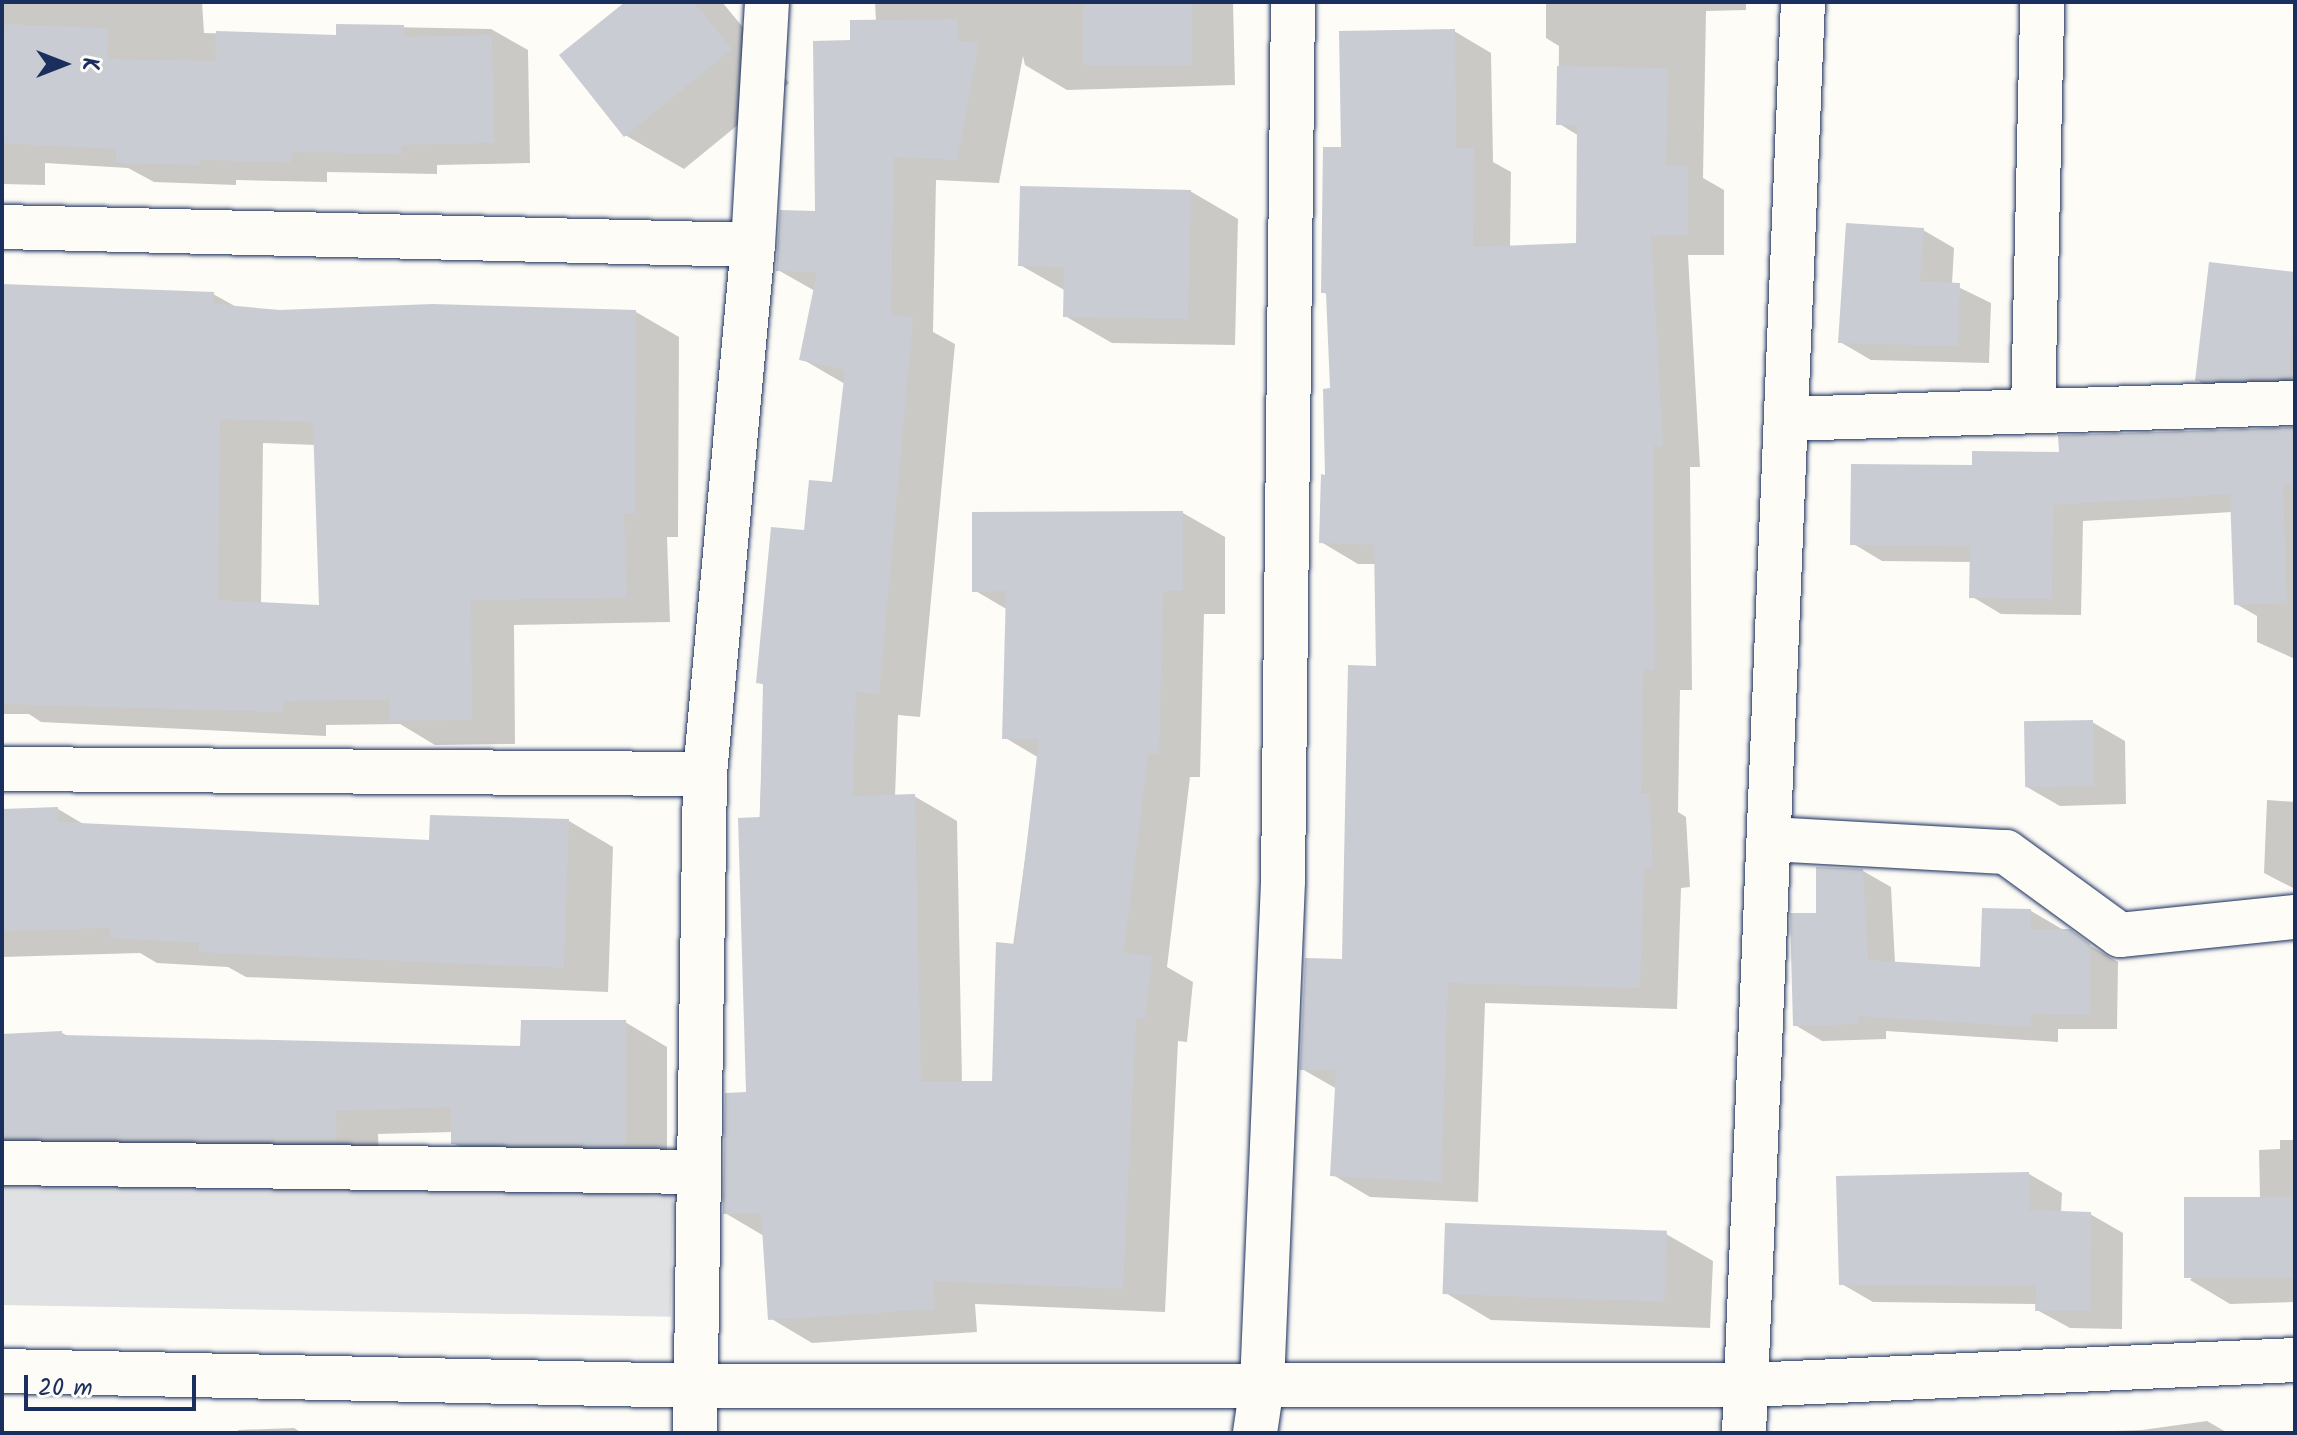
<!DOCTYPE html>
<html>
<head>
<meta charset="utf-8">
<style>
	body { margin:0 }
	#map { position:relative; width:2297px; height:1435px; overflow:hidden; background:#fdfcf7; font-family:Kalam,sans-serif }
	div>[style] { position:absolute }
	.green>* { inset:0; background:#e0e1e3; transform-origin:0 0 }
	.shadow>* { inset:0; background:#0003 }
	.building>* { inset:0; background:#c9ccd3; transform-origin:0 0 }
	.roads { filter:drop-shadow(0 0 2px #1b2f5e) drop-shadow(0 0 2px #1b2f5e) }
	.minor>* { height:44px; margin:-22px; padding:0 22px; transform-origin:22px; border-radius:22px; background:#fdfcf7 }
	span { translate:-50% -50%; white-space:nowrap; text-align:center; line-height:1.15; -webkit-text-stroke:8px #fdfcf7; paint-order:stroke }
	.frame { position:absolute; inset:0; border:4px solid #1b2f5e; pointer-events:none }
	.north { position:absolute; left:24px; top:24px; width:80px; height:80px; -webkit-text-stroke:6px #fdfcf7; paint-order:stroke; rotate:90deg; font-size:22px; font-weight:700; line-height:32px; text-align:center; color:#1b2f5e }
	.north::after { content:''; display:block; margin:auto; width:28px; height:36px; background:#1b2f5e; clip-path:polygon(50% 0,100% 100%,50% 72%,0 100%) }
	.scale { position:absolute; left:24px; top:1375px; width:172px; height:36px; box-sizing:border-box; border:4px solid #1b2f5e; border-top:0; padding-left:10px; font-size:24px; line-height:28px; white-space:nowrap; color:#1b2f5e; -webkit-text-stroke:6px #fdfcf7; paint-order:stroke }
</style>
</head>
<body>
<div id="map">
	<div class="green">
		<div style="left:2px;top:1183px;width:671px;height:122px;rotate:1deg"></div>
	</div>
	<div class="shadow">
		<div style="clip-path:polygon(2px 2px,202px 2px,204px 33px,338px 37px,338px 26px,491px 29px,528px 50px,530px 163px,437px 165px,437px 174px,327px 172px,327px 182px,236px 180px,236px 185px,154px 182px,128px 168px,45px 163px,45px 185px,2px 184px)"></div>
		<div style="clip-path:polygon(628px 2px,722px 2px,789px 83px,684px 169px,625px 135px)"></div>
		<div style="clip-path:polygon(875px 2px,1233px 2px,1235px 85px,1067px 90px,1025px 65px,1023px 56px,999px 183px,936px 180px,933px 332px,955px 344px,920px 717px,898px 715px,895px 797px,914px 796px,957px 821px,962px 1083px,994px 1083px,1039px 758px,1004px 737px,1008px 610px,974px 590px,1183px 513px,1225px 537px,1225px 614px,1204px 614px,1200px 777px,1190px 777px,1167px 967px,1193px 982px,1187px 1042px,1178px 1041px,1165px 1312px,975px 1304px,977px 1332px,812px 1343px,770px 1318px,764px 1236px,725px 1213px,748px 1094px,765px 686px,759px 682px,834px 484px,845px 384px,802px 359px,815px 291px,778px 270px,817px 213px,852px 42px,876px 22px)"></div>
		<div style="clip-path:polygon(1546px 2px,1746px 2px,1746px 10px,1706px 11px,1703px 178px,1724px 190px,1724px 255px,1688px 255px,1700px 467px,1690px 467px,1692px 690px,1680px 690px,1678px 812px,1686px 817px,1690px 887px,1681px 888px,1677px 1009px,1485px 1003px,1478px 1202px,1370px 1197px,1333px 1175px,1337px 1089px,1302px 1069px,1344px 961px,1378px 668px,1377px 564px,1358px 564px,1321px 542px,1332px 390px,1328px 295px,1323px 292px,1343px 149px,1454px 31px,1491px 53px,1493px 162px,1511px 172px,1510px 248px,1578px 245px,1579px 136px,1558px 123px,1559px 46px,1546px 38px)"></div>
		<div style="clip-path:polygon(1190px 191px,1238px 219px,1235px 345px,1112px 343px,1065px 316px,1066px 291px,1020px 265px)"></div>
		<div style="clip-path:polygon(1923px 230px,1954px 248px,1952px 284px,1991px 303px,1989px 363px,1871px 360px,1840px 342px)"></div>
		<div style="clip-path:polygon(2211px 264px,2295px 274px,2295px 397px,2227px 397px,2197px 380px)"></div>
		<div style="clip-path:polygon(evenodd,2px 286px,213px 294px,240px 309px,280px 312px,636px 312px,679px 337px,678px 537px,667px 537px,670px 622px,514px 625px,515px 744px,435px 745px,400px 724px,326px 725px,326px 736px,41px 722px,29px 714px,2px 714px,2px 286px,263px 443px,316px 445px,321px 607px,261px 604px,263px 443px)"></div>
		<div style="clip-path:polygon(2295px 427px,2295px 659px,2257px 642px,2257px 616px,2236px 604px,2232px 512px,2083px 521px,2081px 615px,2001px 614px,1971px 596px,1972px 562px,1882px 561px,1852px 543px,1974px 468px,2062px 454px,2060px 437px)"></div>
		<div style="clip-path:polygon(2092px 722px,2125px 741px,2126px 804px,2060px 806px,2027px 787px)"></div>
		<div style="clip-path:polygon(2267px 800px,2295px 802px,2295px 889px,2264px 873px)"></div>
		<div style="clip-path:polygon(58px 809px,85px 825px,431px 842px,569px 821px,613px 847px,608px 992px,246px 977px,228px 967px,157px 963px,140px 953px,2px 957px,2px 811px)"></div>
		<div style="clip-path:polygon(1863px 871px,1891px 887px,1895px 963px,1982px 969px,2031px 911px,2118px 962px,2117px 1029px,2058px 1029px,2058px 1042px,1886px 1031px,1886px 1039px,1822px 1041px,1795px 1025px,1818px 915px)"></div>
		<div style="clip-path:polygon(625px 1022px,667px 1047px,667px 1169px,495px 1167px,453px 1143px,453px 1132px,378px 1134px,379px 1163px,2px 1163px,2px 1036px,62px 1033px,70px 1037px,522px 1048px)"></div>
		<div style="clip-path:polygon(2280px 1140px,2295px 1140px,2295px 1302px,2230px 1304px,2190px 1280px,2260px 1200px,2259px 1150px,2280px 1149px)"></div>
		<div style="clip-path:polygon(2029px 1174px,2062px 1193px,2061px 1213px,2090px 1214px,2123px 1233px,2122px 1329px,2070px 1328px,2037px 1310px,2037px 1304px,1873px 1302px,1840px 1283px)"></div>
		<div style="clip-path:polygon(1666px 1234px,1713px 1261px,1710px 1328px,1491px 1320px,1444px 1292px)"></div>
		<div style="clip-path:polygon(2207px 1421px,2228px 1433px,2054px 1433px,2142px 1430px)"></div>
		<div style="clip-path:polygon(294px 1428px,302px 1433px,238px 1433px,238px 1430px)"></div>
	</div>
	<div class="building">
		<div style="clip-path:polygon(625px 2px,694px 2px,732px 49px,624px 137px,559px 55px)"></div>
		<div style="left:1083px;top:2px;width:109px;height:63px"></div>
		<div style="clip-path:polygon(957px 19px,957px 41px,979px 42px,957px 160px,894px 157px,891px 314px,913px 318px,879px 694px,856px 692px,853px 796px,915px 794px,921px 1081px,992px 1081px,996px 942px,1015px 944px,1039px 739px,1002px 739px,1006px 591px,972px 592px,972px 512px,1183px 511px,1183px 591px,1163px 591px,1159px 754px,1148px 754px,1124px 953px,1152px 956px,1145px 1019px,1136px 1018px,1123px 1289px,933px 1281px,935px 1309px,768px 1320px,761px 1213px,723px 1214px,725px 1093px,746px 1092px,738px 818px,760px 817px,763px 684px,756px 683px,771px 527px,804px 530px,809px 480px,832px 482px,845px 370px,799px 360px,817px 272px,776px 271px,780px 210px,815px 211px,813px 41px,850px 40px,850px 20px)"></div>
		<div style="clip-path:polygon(2px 24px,108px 28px,107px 59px,215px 61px,216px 31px,336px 35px,336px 24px,404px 25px,404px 37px,492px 35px,494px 143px,401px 145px,401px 154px,292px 152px,291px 162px,200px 160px,200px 165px,116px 163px,116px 149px,2px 143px)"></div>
		<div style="clip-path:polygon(1455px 29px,1456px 148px,1474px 148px,1473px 247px,1576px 243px,1577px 125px,1556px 125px,1557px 66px,1668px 68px,1666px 166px,1688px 166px,1688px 235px,1651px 235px,1663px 446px,1653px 446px,1655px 669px,1643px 669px,1641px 793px,1649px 793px,1653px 867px,1644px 867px,1640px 988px,1448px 983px,1441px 1182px,1330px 1176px,1336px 1070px,1300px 1070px,1305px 958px,1342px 959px,1348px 665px,1376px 666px,1374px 545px,1319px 543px,1321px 474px,1325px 475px,1323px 389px,1330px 388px,1326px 293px,1321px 293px,1323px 147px,1341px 147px,1339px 31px)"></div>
		<div style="clip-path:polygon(1020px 186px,1191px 190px,1188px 319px,1063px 317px,1064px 267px,1018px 266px)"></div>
		<div style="clip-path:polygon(1846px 223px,1924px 228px,1920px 281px,1960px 283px,1958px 346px,1838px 343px)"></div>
		<div style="clip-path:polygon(2209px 262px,2295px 272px,2289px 378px,2195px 381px)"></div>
		<div style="clip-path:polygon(evenodd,2px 284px,214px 292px,214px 304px,280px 310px,432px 304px,636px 310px,635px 513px,624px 513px,627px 598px,471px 600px,472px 720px,390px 721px,390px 700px,283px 701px,283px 712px,2px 704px,2px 284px,220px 419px,313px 422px,319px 605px,218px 600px,220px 419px)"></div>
		<div style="clip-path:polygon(2292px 428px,2293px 484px,2283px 484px,2287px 603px,2234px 605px,2230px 494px,2053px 505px,2052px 599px,1969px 598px,1970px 546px,1850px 545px,1851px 464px,1972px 465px,1972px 451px,2059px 452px,2058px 435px)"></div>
		<div style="left:2093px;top:720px;width:66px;height:69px;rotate:89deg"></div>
		<div style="clip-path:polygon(58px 807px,59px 822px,429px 840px,430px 815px,569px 819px,564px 968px,199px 952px,199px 943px,110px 938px,110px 928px,2px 931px,2px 809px)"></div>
		<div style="clip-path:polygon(1816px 867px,1863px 869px,1868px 960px,1980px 967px,1982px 908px,2031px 909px,2031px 929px,2070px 929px,2090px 944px,2090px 1015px,2031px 1014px,2030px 1027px,1858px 1016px,1859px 1024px,1793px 1026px,1790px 913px,1816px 913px)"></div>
		<div style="clip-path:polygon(521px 1020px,626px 1020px,626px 1146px,451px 1144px,451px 1107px,336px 1111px,337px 1140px,2px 1138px,2px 1034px,62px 1031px,62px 1035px,520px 1046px)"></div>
		<div style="clip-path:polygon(2029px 1172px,2029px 1210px,2091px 1212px,2090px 1311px,2035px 1311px,2036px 1286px,1839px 1285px,1836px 1176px)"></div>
		<div style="left:2295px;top:1197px;width:81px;height:111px;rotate:90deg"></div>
		<div style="left:1445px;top:1223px;width:222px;height:71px;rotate:2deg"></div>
	</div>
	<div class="roads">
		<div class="minor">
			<div style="left:2px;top:227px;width:751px;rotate:1.37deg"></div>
			<div style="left:2033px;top:411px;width:409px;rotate:-88.7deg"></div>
			<div style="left:1786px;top:419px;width:509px;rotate:-1.8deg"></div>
			<div style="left:2px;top:769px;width:703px;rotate:0.41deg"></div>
			<div style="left:1770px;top:839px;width:236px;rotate:3.2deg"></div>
			<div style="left:2006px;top:852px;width:141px;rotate:36.1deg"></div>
			<div style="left:2120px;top:935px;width:176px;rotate:-5.9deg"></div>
			<div style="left:2px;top:1163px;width:693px;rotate:0.74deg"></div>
			<div style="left:2px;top:1371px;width:697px;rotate:1.23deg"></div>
			<div style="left:699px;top:1386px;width:1050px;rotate:-0.05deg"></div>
			<div style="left:1749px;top:1385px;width:547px;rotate:-2.62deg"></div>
			<div style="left:695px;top:1433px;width:659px;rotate:-89.13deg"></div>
			<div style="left:705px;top:774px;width:531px;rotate:-84.82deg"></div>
			<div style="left:753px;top:245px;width:243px;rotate:-86.7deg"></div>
			<div style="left:1255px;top:1433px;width:49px;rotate:-81.7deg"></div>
			<div style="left:1262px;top:1385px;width:504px;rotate:-87.61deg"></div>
			<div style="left:1283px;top:881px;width:879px;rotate:-89.35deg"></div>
			<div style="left:1744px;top:1433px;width:1432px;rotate:-87.64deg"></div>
		</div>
	</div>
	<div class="frame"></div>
	<div class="north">K</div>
	<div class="scale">20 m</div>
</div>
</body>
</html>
